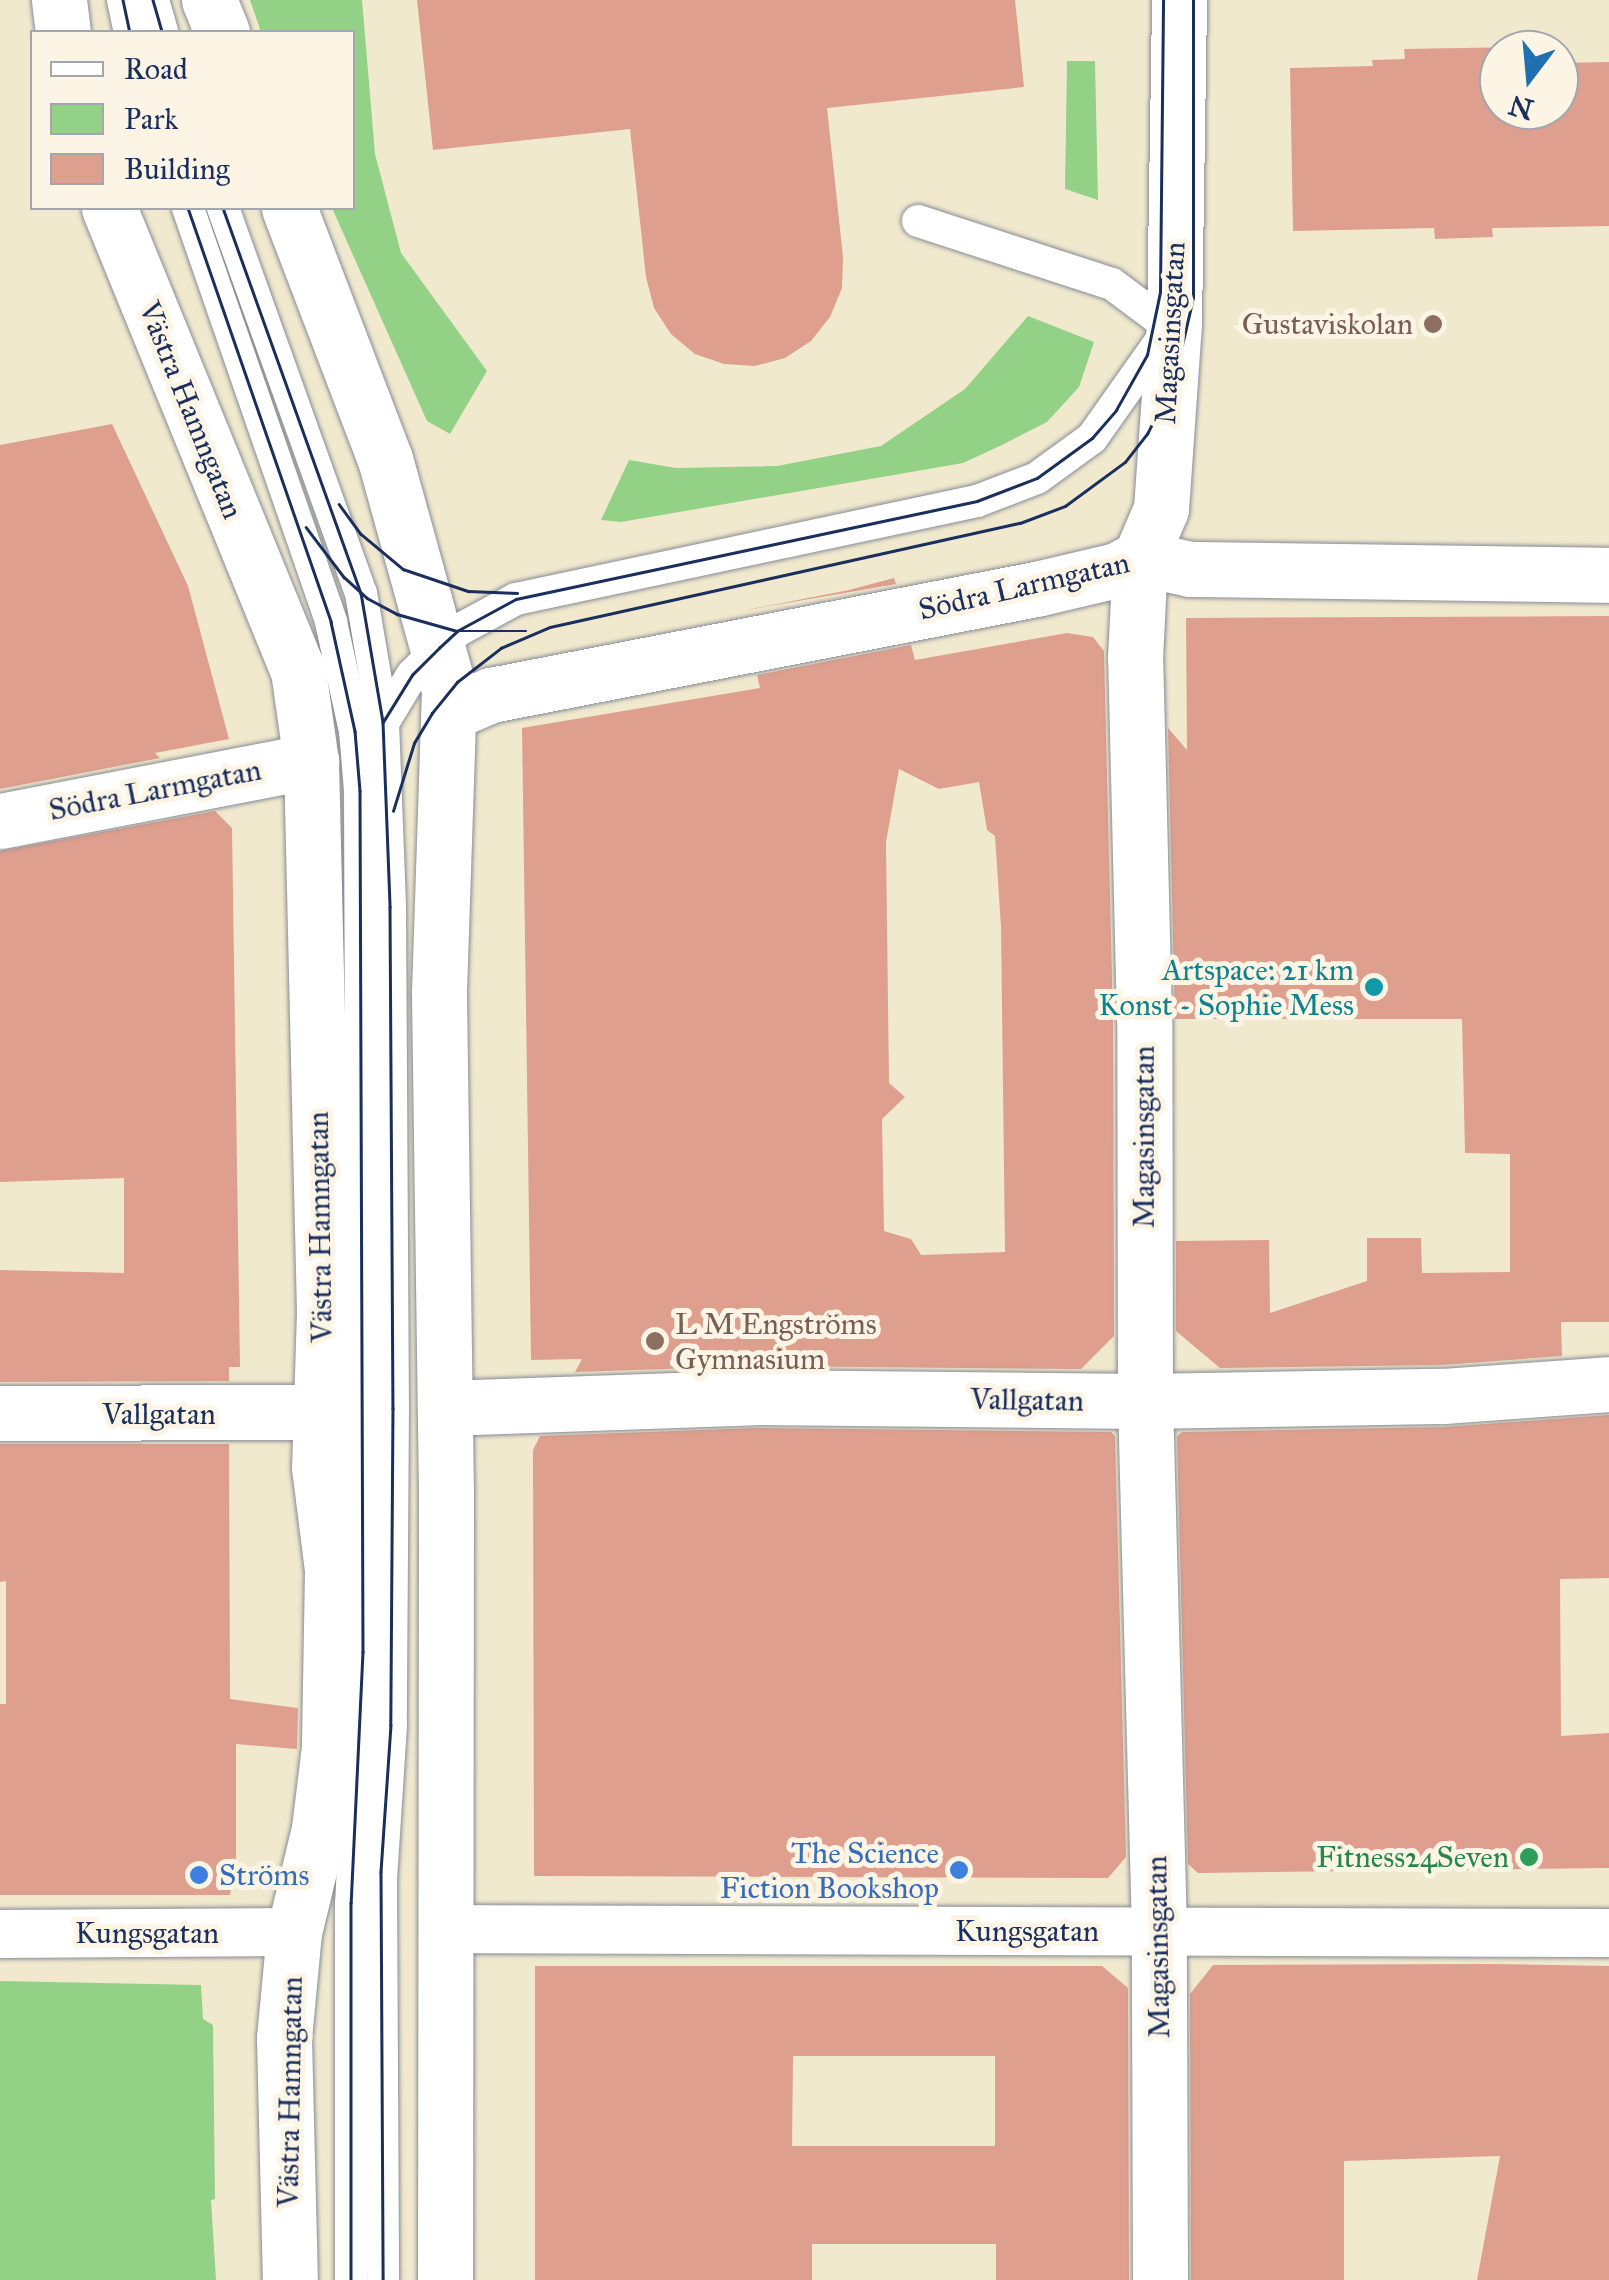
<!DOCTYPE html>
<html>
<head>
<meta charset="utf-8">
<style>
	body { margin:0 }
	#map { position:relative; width:1609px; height:2280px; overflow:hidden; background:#f1e9ce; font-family:"IM FELL Great Primer",serif }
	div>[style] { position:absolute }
	.green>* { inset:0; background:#93d186 }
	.building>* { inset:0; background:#de9f8e }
	.roads { filter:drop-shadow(0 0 2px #868c96) drop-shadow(0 0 2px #868c96) }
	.service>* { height:32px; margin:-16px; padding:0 16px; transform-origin:16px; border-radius:16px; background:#fff }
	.pedestrian>* { height:48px; margin:-24px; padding:0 24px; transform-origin:24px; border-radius:24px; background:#fff }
	.minor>* { height:55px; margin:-27.5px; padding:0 27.5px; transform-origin:27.5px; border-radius:27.5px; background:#fff }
	.tram>* { height:2.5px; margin:-1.25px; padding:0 1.25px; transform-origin:1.25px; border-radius:1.25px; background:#1b2f5e }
	.dots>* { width:28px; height:28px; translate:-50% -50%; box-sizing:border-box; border:5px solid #fcf5e5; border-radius:50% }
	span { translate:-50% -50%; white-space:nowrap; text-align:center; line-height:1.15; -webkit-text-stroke:10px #fcf5e5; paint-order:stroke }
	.education-label { font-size:30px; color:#785e54 }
	.right { translate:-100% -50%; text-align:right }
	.left { translate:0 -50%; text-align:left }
	.street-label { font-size:30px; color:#1b2f5e }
	.culture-label { font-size:30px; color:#0d838f }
	.shop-label { font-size:30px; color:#366cbe }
	.leisure-label { font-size:30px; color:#27864d }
	.legend { position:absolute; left:30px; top:30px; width:325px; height:180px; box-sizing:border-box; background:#fcf5e5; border:2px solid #a2a6af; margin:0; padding:12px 18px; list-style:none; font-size:30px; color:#1b2f5e }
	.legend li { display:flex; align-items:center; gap:20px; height:50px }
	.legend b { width:50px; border:2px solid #a2a6af }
	.north { position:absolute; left:1479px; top:30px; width:100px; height:100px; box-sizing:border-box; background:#fcf5e5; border:2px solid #a2a6af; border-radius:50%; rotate:196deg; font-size:28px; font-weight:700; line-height:40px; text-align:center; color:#1b2f5e }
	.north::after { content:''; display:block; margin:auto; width:35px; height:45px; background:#1f6fb2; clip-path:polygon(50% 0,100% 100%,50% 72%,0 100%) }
</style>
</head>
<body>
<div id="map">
	<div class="green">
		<div style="clip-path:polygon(250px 0,362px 0,375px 154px,401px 253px,487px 371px,450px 434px,427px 421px,332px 208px,352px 208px,352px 32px,261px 32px)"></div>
		<div style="clip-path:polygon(1067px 61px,1095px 61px,1098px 200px,1065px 189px)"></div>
		<div style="clip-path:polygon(1028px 316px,1094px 342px,1079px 387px,1047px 422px,1004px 444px,963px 463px,621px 522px,601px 520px,629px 460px,676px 468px,777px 466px,881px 446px,965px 389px)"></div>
		<div style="clip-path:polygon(0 1981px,201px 1985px,203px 2019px,213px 2025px,215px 2199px,211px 2200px,216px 2280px,0 2280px)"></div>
	</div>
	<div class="building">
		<div style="clip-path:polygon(417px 0,1015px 0,1024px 87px,827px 108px,843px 257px,842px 288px,830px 317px,811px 341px,785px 358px,755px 366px,724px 364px,695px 354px,671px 334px,654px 308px,646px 277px,630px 129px,433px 150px)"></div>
		<div style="clip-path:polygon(1520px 47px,1499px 50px,1499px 110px,1559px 110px,1559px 63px,1609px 62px,1609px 226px,1492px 228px,1493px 237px,1435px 239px,1434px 228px,1293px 231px,1290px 68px,1373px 66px,1372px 60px,1405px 59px,1404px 49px)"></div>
		<div style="clip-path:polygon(112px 424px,188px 586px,229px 739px,155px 753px,160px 758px,0 789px,0 445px)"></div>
		<div style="clip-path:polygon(894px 578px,896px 584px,741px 611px,849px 590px)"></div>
		<div style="clip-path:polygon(1609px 616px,1609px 1322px,1561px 1322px,1562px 1356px,1442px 1365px,1220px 1368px,1176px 1331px,1176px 1241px,1269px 1240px,1270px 1313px,1367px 1281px,1367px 1238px,1421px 1238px,1422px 1273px,1510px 1272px,1510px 1154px,1465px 1153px,1462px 1019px,1175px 1019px,1168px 728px,1187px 750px,1186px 618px)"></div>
		<div style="clip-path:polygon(evenodd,1067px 633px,1093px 637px,1104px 651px,1113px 1019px,1114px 1336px,1081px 1369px,755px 1366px,575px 1372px,582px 1359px,531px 1360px,522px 728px,760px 688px,757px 675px,911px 645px,915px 660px,1067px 633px,899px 769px,939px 789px,979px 782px,987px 830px,995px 836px,1001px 927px,1005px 1252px,921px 1255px,911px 1239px,884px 1231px,882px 1119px,905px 1097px,889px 1083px,886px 842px,899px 769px)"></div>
		<div style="clip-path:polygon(215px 811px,232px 828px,240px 1367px,229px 1367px,229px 1381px,0 1382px,0 1270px,124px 1273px,124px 1178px,0 1182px,0 851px)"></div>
		<div style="clip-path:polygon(1609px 1415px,1609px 1578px,1560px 1579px,1561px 1736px,1609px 1733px,1609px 1868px,1198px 1873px,1188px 1864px,1177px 1436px,1182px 1432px,1444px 1427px)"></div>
		<div style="clip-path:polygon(755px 1428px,1111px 1432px,1115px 1436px,1126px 1857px,1108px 1878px,534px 1876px,533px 1450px,540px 1436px)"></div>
		<div style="clip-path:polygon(0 1444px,229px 1444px,230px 1699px,298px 1708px,297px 1749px,236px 1744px,236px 1881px,232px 1881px,230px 1895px,0 1895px,0 1704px,6px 1704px,6px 1581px,0 1582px)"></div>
		<div style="clip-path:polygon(1489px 1964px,1609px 1966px,1609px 2280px,1477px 2280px,1500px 2156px,1344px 2161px,1344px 2280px,1191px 2280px,1190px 1994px,1213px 1965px)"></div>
		<div style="clip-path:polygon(evenodd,535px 1966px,1102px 1966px,1128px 1988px,1129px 2280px,996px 2280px,996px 2244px,812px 2244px,812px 2280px,535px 2280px,535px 1966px,793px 2056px,995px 2056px,995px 2146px,792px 2146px,793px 2056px)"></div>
	</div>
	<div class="roads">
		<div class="service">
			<div style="left:123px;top:0;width:33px;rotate:78deg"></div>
			<div style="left:153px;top:0;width:33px;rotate:74deg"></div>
			<div style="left:188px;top:208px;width:438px;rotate:70.9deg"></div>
			<div style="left:331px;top:622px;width:112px;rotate:77.6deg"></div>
			<div style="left:355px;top:731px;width:60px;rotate:85.2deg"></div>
			<div style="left:360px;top:791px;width:861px;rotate:89.8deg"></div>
			<div style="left:363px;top:1652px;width:251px;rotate:92.7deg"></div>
			<div style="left:351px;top:1903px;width:377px;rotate:90deg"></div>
			<div style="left:223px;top:208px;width:409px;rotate:70.3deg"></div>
			<div style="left:361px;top:593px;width:131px;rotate:80.3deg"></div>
			<div style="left:383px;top:722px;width:185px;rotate:87.8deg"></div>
			<div style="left:390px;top:907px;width:501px;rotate:89.66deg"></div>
			<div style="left:393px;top:1408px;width:317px;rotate:90.4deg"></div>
			<div style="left:391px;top:1725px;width:155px;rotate:93.7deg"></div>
			<div style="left:381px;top:1880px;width:400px;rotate:89.7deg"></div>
			<div style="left:383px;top:723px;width:56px;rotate:-58.9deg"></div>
			<div style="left:412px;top:675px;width:38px;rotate:-45deg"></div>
			<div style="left:439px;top:648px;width:25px;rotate:-43deg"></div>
			<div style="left:457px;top:631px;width:67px;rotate:-28.5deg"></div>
			<div style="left:516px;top:599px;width:471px;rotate:-12deg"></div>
			<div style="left:977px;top:501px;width:64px;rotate:-21deg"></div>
			<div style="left:1037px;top:478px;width:68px;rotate:-36deg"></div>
			<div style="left:1092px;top:438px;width:142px;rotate:-54.7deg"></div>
			<div style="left:1174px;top:322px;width:20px;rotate:-162deg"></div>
			<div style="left:1155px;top:316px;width:54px;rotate:-143.3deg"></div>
			<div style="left:1112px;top:284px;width:204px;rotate:-162deg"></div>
		</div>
		<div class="pedestrian">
			<div style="left:446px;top:1929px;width:1163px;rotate:0.2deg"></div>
			<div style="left:0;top:1934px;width:294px;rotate:-0.4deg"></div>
		</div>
		<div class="minor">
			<div style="left:59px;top:0;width:32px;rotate:83deg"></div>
			<div style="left:209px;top:0;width:35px;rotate:68deg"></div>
			<div style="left:109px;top:208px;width:499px;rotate:67.8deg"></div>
			<div style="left:298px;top:670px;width:92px;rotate:81.9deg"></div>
			<div style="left:311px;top:761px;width:550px;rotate:88.65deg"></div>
			<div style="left:324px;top:1311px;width:156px;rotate:91.8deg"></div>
			<div style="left:319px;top:1467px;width:104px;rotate:82.8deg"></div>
			<div style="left:332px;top:1570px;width:177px;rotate:91deg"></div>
			<div style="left:329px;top:1747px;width:83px;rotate:97deg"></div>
			<div style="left:319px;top:1829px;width:106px;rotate:103.6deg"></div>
			<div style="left:294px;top:1932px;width:106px;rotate:95.4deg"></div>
			<div style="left:284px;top:2038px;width:242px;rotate:88.6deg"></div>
			<div style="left:289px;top:208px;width:269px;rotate:69.1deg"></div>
			<div style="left:385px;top:459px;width:240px;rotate:74.5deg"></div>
			<div style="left:449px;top:690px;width:304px;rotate:91.9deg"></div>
			<div style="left:439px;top:994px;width:496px;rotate:89.2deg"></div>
			<div style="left:446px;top:1490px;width:790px;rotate:90.07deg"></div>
			<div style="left:449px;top:713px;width:46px;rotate:-23.2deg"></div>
			<div style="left:491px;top:695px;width:555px;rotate:-11.01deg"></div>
			<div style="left:1036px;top:589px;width:83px;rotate:-13.2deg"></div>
			<div style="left:1117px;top:570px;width:26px;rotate:-28deg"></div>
			<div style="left:1140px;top:558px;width:51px;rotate:12.4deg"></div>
			<div style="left:1190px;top:569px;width:419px;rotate:0.8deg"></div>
			<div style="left:0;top:821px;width:317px;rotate:-10.9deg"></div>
			<div style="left:445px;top:1408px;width:310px;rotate:-2deg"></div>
			<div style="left:755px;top:1397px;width:390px;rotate:0.6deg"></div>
			<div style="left:1145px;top:1401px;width:298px;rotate:-1deg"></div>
			<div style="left:1443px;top:1396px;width:166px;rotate:-4.1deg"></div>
			<div style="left:0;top:1413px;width:319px;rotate:-0.2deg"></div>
			<div style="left:1160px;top:2280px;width:349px;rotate:-90.2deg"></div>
			<div style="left:1159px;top:1931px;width:530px;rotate:-91.51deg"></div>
			<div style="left:1145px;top:1401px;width:382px;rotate:-90.1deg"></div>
			<div style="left:1144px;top:1019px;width:361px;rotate:-91.4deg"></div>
			<div style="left:1135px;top:658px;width:100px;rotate:-87.1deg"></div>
			<div style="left:1140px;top:558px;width:53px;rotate:-66.8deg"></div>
			<div style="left:1161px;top:509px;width:187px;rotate:-86deg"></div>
			<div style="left:1174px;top:322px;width:322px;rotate:-89.1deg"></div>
		</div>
	</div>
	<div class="tram">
		<div style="left:123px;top:0;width:33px;rotate:78deg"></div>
		<div style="left:153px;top:0;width:33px;rotate:74deg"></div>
		<div style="left:188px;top:208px;width:438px;rotate:70.9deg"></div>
		<div style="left:331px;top:622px;width:112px;rotate:77.6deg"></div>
		<div style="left:355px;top:731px;width:60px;rotate:85.2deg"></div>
		<div style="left:360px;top:791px;width:861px;rotate:89.8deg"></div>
		<div style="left:363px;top:1652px;width:251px;rotate:92.7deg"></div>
		<div style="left:351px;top:1903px;width:377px;rotate:90deg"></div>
		<div style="left:223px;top:208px;width:409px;rotate:70.3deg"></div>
		<div style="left:361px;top:593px;width:131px;rotate:80.3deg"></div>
		<div style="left:383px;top:722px;width:185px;rotate:87.8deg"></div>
		<div style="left:390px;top:907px;width:501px;rotate:89.66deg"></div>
		<div style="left:393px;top:1408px;width:317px;rotate:90.4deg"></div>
		<div style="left:391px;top:1725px;width:147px;rotate:93.9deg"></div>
		<div style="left:381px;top:1872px;width:408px;rotate:89.7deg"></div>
		<div style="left:339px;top:504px;width:37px;rotate:54deg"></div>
		<div style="left:361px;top:534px;width:55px;rotate:39.8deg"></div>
		<div style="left:403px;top:569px;width:69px;rotate:18.7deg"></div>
		<div style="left:468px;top:591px;width:49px;rotate:2.3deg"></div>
		<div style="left:306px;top:527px;width:63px;rotate:52.8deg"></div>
		<div style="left:344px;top:577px;width:31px;rotate:42deg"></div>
		<div style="left:367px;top:598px;width:34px;rotate:28deg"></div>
		<div style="left:397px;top:614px;width:62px;rotate:15.8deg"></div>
		<div style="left:457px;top:631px;width:69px"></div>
		<div style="left:383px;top:722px;width:55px;rotate:-58.3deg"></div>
		<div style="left:412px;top:675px;width:38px;rotate:-45deg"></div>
		<div style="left:439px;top:648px;width:25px;rotate:-43deg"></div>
		<div style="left:457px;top:631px;width:67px;rotate:-28.5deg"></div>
		<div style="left:516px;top:599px;width:471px;rotate:-12deg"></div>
		<div style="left:977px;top:501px;width:64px;rotate:-21deg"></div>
		<div style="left:1037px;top:478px;width:68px;rotate:-36deg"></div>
		<div style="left:1092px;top:438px;width:37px;rotate:-49deg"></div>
		<div style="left:1116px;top:410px;width:63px;rotate:-60.6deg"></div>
		<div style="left:1147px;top:355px;width:64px;rotate:-78.3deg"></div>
		<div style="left:1160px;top:292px;width:292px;rotate:-89.4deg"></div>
		<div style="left:393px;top:811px;width:71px;rotate:-72.8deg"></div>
		<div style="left:414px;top:743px;width:35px;rotate:-59deg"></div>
		<div style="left:432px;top:713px;width:40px;rotate:-51deg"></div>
		<div style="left:457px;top:682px;width:56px;rotate:-37.7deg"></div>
		<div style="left:501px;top:648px;width:53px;rotate:-23.2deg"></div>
		<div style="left:550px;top:627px;width:481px;rotate:-12.5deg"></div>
		<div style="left:1020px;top:523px;width:48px;rotate:-20.7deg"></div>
		<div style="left:1065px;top:506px;width:74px;rotate:-36.3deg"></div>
		<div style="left:1125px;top:462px;width:36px;rotate:-52deg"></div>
		<div style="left:1147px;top:434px;width:60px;rotate:-63.4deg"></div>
		<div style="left:1174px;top:380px;width:84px;rotate:-77deg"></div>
		<div style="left:1193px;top:298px;width:298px;rotate:-90deg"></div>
	</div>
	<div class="dots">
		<div style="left:1433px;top:324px;background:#8d6e63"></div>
		<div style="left:1374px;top:987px;background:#0f9aa8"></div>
		<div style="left:655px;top:1341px;background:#8d6e63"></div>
		<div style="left:1529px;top:1857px;background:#2e9e5b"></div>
		<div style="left:959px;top:1870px;background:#3f7fe0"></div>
		<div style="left:199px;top:1875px;background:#3f7fe0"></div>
	</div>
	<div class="education-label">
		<span class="right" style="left:1413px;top:324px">Gustaviskolan</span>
		<span class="left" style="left:675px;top:1341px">L M Engströms<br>Gymnasium</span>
	</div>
	<div class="street-label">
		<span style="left:1170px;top:333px;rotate:-87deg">Magasinsgatan</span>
		<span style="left:191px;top:410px;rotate:68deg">Västra Hamngatan</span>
		<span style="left:1024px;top:586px;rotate:-13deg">Södra Larmgatan</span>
		<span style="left:155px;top:790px;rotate:-11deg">Södra Larmgatan</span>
		<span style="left:1144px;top:1137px;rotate:-90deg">Magasinsgatan</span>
		<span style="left:320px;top:1227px;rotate:-91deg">Västra Hamngatan</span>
		<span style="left:1027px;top:1400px;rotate:1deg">Vallgatan</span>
		<span style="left:159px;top:1414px">Vallgatan</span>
		<span style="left:1027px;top:1931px">Kungsgatan</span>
		<span style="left:147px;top:1933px">Kungsgatan</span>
		<span style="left:1158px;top:1947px;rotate:-91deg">Magasinsgatan</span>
		<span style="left:290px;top:2092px;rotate:-89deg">Västra Hamngatan</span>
	</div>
	<div class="culture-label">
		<span class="right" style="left:1354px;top:987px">Artspace: 21 km<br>Konst - Sophie Mess</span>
	</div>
	<div class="shop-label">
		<span class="right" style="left:939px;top:1870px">The Science<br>Fiction Bookshop</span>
		<span class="left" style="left:219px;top:1875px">Ströms</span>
	</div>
	<div class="leisure-label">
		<span class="right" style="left:1509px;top:1857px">Fitness24Seven</span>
	</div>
	<ul class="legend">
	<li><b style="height:12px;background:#fff"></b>Road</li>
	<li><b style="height:28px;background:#93d186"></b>Park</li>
	<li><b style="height:28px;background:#de9f8e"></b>Building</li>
	</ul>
	<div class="north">N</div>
</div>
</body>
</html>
